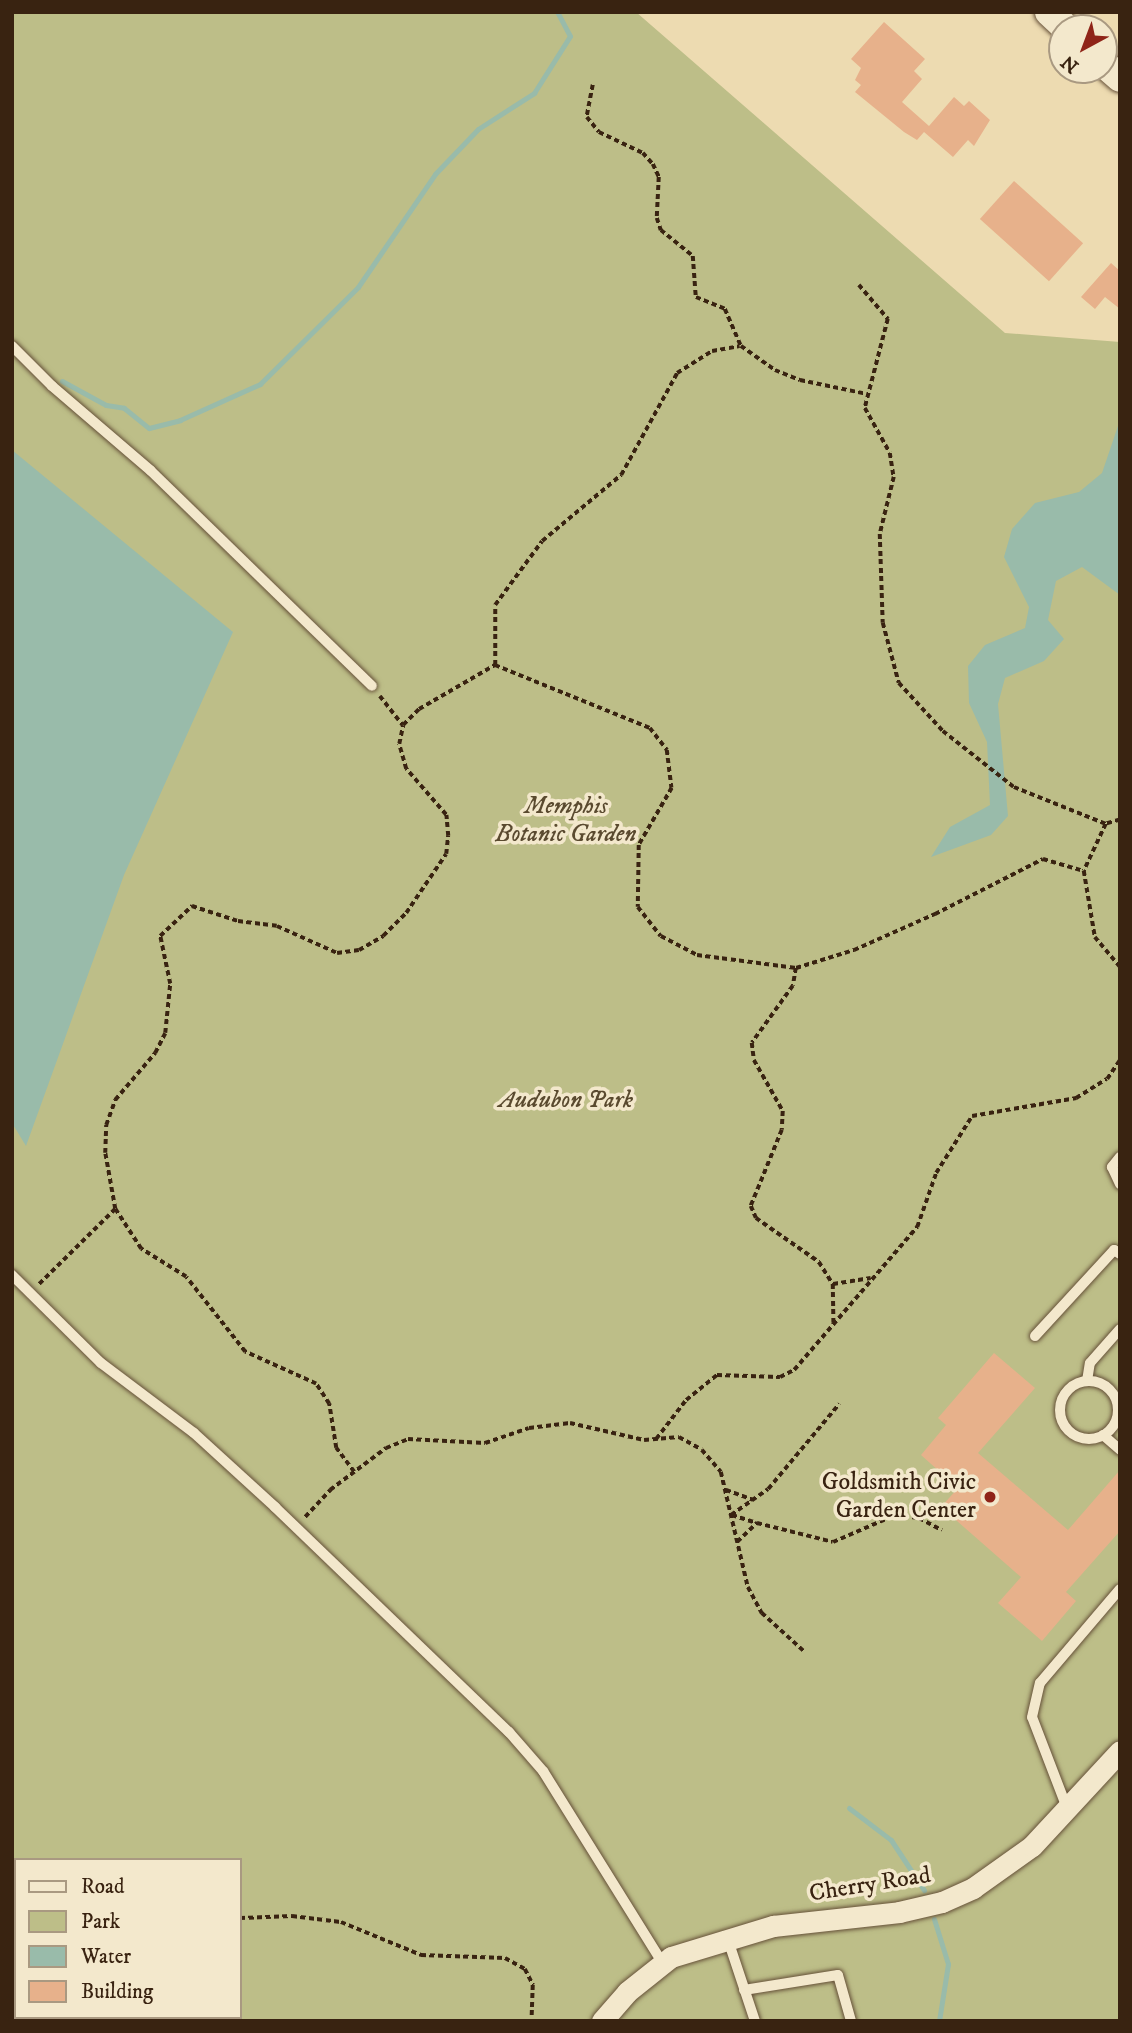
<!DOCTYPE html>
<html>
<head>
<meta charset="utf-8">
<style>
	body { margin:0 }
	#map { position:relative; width:1132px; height:2033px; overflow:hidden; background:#eddbb1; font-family:"IM FELL DW Pica",serif }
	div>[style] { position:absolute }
	.green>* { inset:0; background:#bdbe88 }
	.water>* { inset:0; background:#9ba }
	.stream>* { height:5px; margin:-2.5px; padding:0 2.5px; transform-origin:2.5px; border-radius:2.5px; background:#9ba }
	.building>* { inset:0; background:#e7b18b; transform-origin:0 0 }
	.path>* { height:3.5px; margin-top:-1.75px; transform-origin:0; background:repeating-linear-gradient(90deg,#392311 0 5px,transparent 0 8.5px) }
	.roads { filter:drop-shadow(0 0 2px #665139) drop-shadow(0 0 2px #665139) }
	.lane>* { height:10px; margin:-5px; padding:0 5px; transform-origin:5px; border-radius:5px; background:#f3e8cc }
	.lane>.ring { margin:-5px; padding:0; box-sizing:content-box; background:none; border:10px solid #f3e8cc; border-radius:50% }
	.street>* { height:21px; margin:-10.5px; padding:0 10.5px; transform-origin:10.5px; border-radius:10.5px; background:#f3e8cc }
	.secondary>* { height:28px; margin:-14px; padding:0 14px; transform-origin:14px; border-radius:14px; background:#f3e8cc }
	.dots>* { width:19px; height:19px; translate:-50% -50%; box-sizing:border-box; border:4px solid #f3e8cc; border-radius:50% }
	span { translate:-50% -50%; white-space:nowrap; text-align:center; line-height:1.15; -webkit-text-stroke:7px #f3e8cc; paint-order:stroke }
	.park-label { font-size:24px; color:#5a4a2f; font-style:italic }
	.poi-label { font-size:24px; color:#392311 }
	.right { translate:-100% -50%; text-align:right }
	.street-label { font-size:24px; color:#392311 }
	.frame { position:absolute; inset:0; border:14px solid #392311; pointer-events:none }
	.legend { position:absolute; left:14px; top:1858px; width:228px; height:161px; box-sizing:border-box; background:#f3e8cc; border:2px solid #a99981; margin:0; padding:9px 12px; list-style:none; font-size:21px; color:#392311 }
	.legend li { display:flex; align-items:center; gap:14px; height:35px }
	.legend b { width:35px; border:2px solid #a99981 }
	.north { position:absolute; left:1048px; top:14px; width:70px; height:70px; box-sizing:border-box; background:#f3e8cc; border:2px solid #a99981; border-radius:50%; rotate:221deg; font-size:19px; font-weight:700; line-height:28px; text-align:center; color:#392311 }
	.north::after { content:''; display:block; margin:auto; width:24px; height:32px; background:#8f2418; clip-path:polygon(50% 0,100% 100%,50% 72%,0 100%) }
</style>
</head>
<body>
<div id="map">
	<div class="green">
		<div style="clip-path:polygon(evenodd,12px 12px,636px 12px,1005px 333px,1120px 342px,1120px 2021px,12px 2021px,12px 12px,16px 1860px,240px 1860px,240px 2017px,16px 2017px,16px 1860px)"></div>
	</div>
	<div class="water">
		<div style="clip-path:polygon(1120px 420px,1120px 595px,1082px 567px,1056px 581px,1048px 620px,1064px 639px,1044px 661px,1005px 678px,998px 704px,1008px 816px,991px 835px,931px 857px,950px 827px,990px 805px,987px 742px,969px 703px,968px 666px,985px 645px,1025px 628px,1029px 607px,1004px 557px,1012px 529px,1035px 503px,1079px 492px,1102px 473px)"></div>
		<div style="clip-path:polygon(12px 450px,233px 632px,124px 875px,26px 1146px,12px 1123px)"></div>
	</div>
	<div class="stream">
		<div style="left:62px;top:381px;width:50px;rotate:28.6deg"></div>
		<div style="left:106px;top:405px;width:18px;rotate:9deg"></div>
		<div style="left:124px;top:408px;width:32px;rotate:39deg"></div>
		<div style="left:149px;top:428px;width:32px;rotate:-14deg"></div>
		<div style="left:180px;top:420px;width:88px;rotate:-24.2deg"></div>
		<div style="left:260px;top:384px;width:138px;rotate:-44.7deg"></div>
		<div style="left:358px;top:287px;width:137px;rotate:-55.7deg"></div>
		<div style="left:435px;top:174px;width:62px;rotate:-46.3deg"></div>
		<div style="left:478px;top:129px;width:67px;rotate:-32.7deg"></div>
		<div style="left:534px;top:93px;width:67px;rotate:-57.7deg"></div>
		<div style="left:570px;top:36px;width:27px;rotate:-118deg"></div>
		<div style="left:849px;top:1808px;width:53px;rotate:37.3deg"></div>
		<div style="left:891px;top:1840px;width:60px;rotate:56.6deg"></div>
		<div style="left:934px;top:1919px;width:47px;rotate:72.7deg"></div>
		<div style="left:948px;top:1964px;width:58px;rotate:99deg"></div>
	</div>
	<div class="building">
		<div style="clip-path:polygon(884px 22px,925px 59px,914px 71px,922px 79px,902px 102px,929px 126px,954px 97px,964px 106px,969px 101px,990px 120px,974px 146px,968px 140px,953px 157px,924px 132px,917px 140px,904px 132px,855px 92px,861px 85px,855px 80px,861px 68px,851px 59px)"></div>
		<div style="left:1014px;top:181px;width:93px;height:51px;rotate:42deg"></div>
		<div style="clip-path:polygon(1111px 263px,1120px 271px,1120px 309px,1105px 297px,1095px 309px,1081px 297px)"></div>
		<div style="clip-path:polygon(994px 1353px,1035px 1388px,978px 1453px,1068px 1530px,1120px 1470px,1120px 1531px,1066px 1592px,1076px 1601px,1042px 1641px,998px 1603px,1021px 1577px,941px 1507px,958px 1488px,921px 1455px,946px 1425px,938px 1418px)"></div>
	</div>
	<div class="path">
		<div style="left:593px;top:85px;width:33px;rotate:101deg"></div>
		<div style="left:587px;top:117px;width:19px;rotate:51deg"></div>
		<div style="left:599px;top:132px;width:49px;rotate:25.5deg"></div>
		<div style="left:643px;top:153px;width:15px;rotate:48deg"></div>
		<div style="left:653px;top:164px;width:14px;rotate:65deg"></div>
		<div style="left:659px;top:177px;width:41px;rotate:92.8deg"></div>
		<div style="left:657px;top:218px;width:13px;rotate:72deg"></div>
		<div style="left:661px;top:230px;width:41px;rotate:39.1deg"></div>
		<div style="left:693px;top:256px;width:41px;rotate:85.8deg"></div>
		<div style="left:696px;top:297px;width:31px;rotate:22deg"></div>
		<div style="left:725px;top:309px;width:40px;rotate:66.6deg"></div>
		<div style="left:741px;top:346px;width:42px;rotate:35.2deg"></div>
		<div style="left:775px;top:370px;width:27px;rotate:22deg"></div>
		<div style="left:800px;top:380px;width:68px;rotate:11.8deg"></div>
		<div style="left:859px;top:285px;width:45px;rotate:49.5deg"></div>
		<div style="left:888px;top:319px;width:92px;rotate:104.5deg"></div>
		<div style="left:865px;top:408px;width:51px;rotate:60.9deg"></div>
		<div style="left:890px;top:453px;width:24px;rotate:81deg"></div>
		<div style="left:894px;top:477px;width:59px;rotate:103.8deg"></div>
		<div style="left:880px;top:534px;width:89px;rotate:88.1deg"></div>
		<div style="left:883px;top:623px;width:62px;rotate:75.1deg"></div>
		<div style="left:899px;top:683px;width:65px;rotate:47.5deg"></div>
		<div style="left:943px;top:731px;width:90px;rotate:38.3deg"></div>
		<div style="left:1014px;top:787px;width:99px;rotate:21.9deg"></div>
		<div style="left:495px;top:665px;width:60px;rotate:-90deg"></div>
		<div style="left:495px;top:605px;width:79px;rotate:-53.7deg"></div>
		<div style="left:542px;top:541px;width:103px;rotate:-39.9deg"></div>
		<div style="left:621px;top:475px;width:116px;rotate:-61.2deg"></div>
		<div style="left:677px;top:373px;width:41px;rotate:-32.2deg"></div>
		<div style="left:712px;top:351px;width:28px;rotate:-10deg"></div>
		<div style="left:380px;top:696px;width:37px;rotate:52deg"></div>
		<div style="left:1120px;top:820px;width:15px;rotate:164deg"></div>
		<div style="left:1106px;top:824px;width:52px;rotate:115.1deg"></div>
		<div style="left:1084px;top:871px;width:67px;rotate:80.5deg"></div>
		<div style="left:1095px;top:937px;width:39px;rotate:50deg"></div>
		<div style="left:796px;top:968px;width:18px;rotate:99deg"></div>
		<div style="left:793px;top:986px;width:70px;rotate:125.7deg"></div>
		<div style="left:752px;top:1043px;width:17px;rotate:83deg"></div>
		<div style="left:754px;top:1060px;width:59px;rotate:60.4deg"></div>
		<div style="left:783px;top:1111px;width:19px;rotate:93deg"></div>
		<div style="left:782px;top:1130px;width:82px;rotate:112.2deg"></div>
		<div style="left:751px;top:1206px;width:13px;rotate:67deg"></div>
		<div style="left:756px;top:1218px;width:77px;rotate:34.9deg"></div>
		<div style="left:819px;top:1262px;width:26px;rotate:58deg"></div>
		<div style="left:833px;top:1284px;width:38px;rotate:-9deg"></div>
		<div style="left:39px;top:1284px;width:107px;rotate:-44.6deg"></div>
		<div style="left:833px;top:1284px;width:39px;rotate:89deg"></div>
		<div style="left:656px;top:1439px;width:49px;rotate:-52.4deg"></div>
		<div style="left:686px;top:1400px;width:40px;rotate:-39deg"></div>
		<div style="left:717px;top:1375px;width:63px;rotate:1.8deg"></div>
		<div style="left:780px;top:1377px;width:16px;rotate:-27deg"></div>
		<div style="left:794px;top:1370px;width:189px;rotate:-49.3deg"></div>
		<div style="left:917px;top:1227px;width:57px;rotate:-70.6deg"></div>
		<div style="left:936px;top:1173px;width:67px;rotate:-57.7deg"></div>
		<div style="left:972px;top:1116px;width:106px;rotate:-9.8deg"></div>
		<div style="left:1076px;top:1098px;width:36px;rotate:-32deg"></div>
		<div style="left:1107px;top:1079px;width:23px;rotate:-56deg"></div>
		<div style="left:354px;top:1472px;width:30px;rotate:-127deg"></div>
		<div style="left:336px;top:1448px;width:45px;rotate:-99deg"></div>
		<div style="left:329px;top:1404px;width:24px;rotate:-123deg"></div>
		<div style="left:316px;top:1384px;width:78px;rotate:-155.7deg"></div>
		<div style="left:245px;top:1352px;width:95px;rotate:-128.2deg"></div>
		<div style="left:186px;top:1277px;width:53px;rotate:-148.1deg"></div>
		<div style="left:141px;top:1249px;width:48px;rotate:-123deg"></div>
		<div style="left:115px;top:1209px;width:57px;rotate:-100.1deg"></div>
		<div style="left:105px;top:1153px;width:28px;rotate:-88deg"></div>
		<div style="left:106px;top:1125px;width:27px;rotate:-70deg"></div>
		<div style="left:115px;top:1100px;width:62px;rotate:-49.6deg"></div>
		<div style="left:155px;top:1053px;width:22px;rotate:-63deg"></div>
		<div style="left:165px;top:1033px;width:49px;rotate:-84.2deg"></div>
		<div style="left:170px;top:984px;width:49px;rotate:-101.8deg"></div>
		<div style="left:160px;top:936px;width:44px;rotate:-43.2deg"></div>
		<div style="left:192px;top:906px;width:48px;rotate:18.1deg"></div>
		<div style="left:238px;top:921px;width:39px;rotate:7deg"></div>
		<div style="left:277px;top:926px;width:66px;rotate:24.2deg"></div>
		<div style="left:337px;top:953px;width:22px;rotate:-8deg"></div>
		<div style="left:359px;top:950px;width:28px;rotate:-30deg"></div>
		<div style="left:383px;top:936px;width:33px;rotate:-45deg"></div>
		<div style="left:406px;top:913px;width:71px;rotate:-55.9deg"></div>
		<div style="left:446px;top:854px;width:18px;rotate:-84deg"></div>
		<div style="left:448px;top:836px;width:21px;rotate:-95deg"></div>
		<div style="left:446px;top:815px;width:61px;rotate:-131deg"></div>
		<div style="left:406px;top:769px;width:26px;rotate:-106deg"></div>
		<div style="left:399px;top:744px;width:19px;rotate:-78deg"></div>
		<div style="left:403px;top:725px;width:23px;rotate:-45deg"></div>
		<div style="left:419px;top:709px;width:88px;rotate:-30.1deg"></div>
		<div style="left:495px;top:665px;width:167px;rotate:22.1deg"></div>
		<div style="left:650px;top:728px;width:28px;rotate:52deg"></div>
		<div style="left:667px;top:750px;width:38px;rotate:83deg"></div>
		<div style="left:672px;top:788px;width:66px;rotate:120.1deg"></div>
		<div style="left:639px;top:845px;width:62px;rotate:90.9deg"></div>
		<div style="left:638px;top:907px;width:37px;rotate:52deg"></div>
		<div style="left:661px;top:936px;width:41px;rotate:27.8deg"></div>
		<div style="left:697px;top:955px;width:100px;rotate:7.5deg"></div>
		<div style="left:796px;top:968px;width:61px;rotate:-17.2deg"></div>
		<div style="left:854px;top:950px;width:89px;rotate:-24deg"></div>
		<div style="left:935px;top:914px;width:121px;rotate:-27deg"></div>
		<div style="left:1043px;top:859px;width:43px;rotate:16.3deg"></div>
		<div style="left:726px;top:1490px;width:29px;rotate:20deg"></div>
		<div style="left:731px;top:1515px;width:45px;rotate:-35.1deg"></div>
		<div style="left:768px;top:1489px;width:111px;rotate:-50.1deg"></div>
		<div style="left:732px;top:1515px;width:26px;rotate:18deg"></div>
		<div style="left:305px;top:1517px;width:37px;rotate:-47deg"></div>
		<div style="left:330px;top:1490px;width:70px;rotate:-36.9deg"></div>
		<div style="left:386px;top:1448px;width:24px;rotate:-22deg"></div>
		<div style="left:408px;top:1439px;width:77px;rotate:3deg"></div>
		<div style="left:485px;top:1443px;width:46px;rotate:-18.8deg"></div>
		<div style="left:529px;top:1428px;width:41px;rotate:-7deg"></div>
		<div style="left:570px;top:1423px;width:76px;rotate:12.9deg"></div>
		<div style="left:644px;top:1440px;width:35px;rotate:-5deg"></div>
		<div style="left:679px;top:1437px;width:26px;rotate:29deg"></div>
		<div style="left:702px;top:1450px;width:29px;rotate:49deg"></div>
		<div style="left:721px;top:1472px;width:118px;rotate:76.8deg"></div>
		<div style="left:748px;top:1587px;width:30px;rotate:62deg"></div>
		<div style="left:762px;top:1613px;width:59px;rotate:42.3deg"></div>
		<div style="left:737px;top:1542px;width:28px;rotate:-44deg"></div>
		<div style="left:757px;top:1523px;width:78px;rotate:14deg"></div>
		<div style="left:833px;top:1542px;width:68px;rotate:-23.5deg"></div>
		<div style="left:895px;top:1515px;width:24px;rotate:7deg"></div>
		<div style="left:919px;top:1518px;width:26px;rotate:28deg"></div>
		<div style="left:12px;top:1860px;width:4px;rotate:27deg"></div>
		<div style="left:240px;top:1918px;width:52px;rotate:-2.2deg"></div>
		<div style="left:292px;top:1916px;width:49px;rotate:7deg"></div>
		<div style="left:341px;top:1922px;width:87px;rotate:22.4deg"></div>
		<div style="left:421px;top:1955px;width:84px;rotate:2deg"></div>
		<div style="left:505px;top:1958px;width:23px;rotate:29deg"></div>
		<div style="left:525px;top:1969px;width:18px;rotate:63deg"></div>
		<div style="left:533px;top:1985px;width:36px;rotate:92deg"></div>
	</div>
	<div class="roads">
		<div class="lane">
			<div style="left:12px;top:346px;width:57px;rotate:45deg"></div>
			<div style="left:52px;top:386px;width:130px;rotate:40.6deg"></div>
			<div style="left:151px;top:471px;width:308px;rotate:44.2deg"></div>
			<div style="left:1120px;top:1157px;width:13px;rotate:129deg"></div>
			<div style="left:1112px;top:1167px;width:19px;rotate:65deg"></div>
			<div style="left:12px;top:1275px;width:125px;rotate:44.7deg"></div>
			<div style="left:101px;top:1363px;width:116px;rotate:37deg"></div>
			<div style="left:194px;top:1433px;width:110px;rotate:42.4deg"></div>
			<div style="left:275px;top:1507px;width:325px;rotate:43.9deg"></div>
			<div style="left:509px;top:1732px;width:52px;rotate:48.9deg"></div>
			<div style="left:543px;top:1771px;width:227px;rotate:58.1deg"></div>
			<div style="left:1035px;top:1336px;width:117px;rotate:-47.4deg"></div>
			<div style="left:1114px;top:1250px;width:7px;rotate:34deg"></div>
			<div style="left:1087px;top:1381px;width:18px;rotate:-81deg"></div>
			<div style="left:1090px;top:1363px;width:45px;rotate:-48.6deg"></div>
			<div class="ring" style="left:1060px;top:1381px;width:48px;height:48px"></div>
			<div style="left:1103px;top:1435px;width:23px;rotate:41deg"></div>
			<div style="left:1067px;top:1808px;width:97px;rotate:-111deg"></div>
			<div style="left:1032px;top:1717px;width:35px;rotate:-77deg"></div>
			<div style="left:1040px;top:1683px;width:123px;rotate:-49.6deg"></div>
			<div style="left:728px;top:1940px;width:85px;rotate:71.6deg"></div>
			<div style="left:744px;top:1990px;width:95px;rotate:-9.1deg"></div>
			<div style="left:838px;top:1975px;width:48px;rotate:74.2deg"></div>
		</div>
		<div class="street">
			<div style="left:602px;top:2021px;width:38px;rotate:-49deg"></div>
			<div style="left:627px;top:1992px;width:56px;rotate:-38.5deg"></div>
			<div style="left:671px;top:1957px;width:107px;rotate:-16.9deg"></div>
			<div style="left:773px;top:1926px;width:127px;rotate:-6.3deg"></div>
			<div style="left:899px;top:1912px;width:44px;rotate:-13.1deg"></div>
			<div style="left:942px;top:1902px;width:34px;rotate:-24deg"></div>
			<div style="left:973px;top:1888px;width:72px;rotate:-35.4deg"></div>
			<div style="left:1032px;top:1846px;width:129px;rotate:-47.2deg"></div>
		</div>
		<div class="secondary">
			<div style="left:1049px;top:12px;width:23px;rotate:43deg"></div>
			<div style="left:1104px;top:64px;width:21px;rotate:41deg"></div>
		</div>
	</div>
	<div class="dots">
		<div style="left:990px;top:1497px;background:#8f2418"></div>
	</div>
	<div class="park-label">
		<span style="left:566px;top:821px">Memphis<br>Botanic Garden</span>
		<span style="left:566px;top:1101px">Audubon Park</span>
	</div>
	<div class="poi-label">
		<span class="right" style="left:976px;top:1497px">Goldsmith Civic<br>Garden Center</span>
	</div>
	<div class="street-label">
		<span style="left:870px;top:1885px;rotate:-9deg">Cherry Road</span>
	</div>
	<div class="frame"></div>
	<ul class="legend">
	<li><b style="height:9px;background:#f3e8cc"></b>Road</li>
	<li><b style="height:19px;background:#bdbe88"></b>Park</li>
	<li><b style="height:19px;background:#9ba"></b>Water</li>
	<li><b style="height:19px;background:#e7b18b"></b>Building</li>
	</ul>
	<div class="north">N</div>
</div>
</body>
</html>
